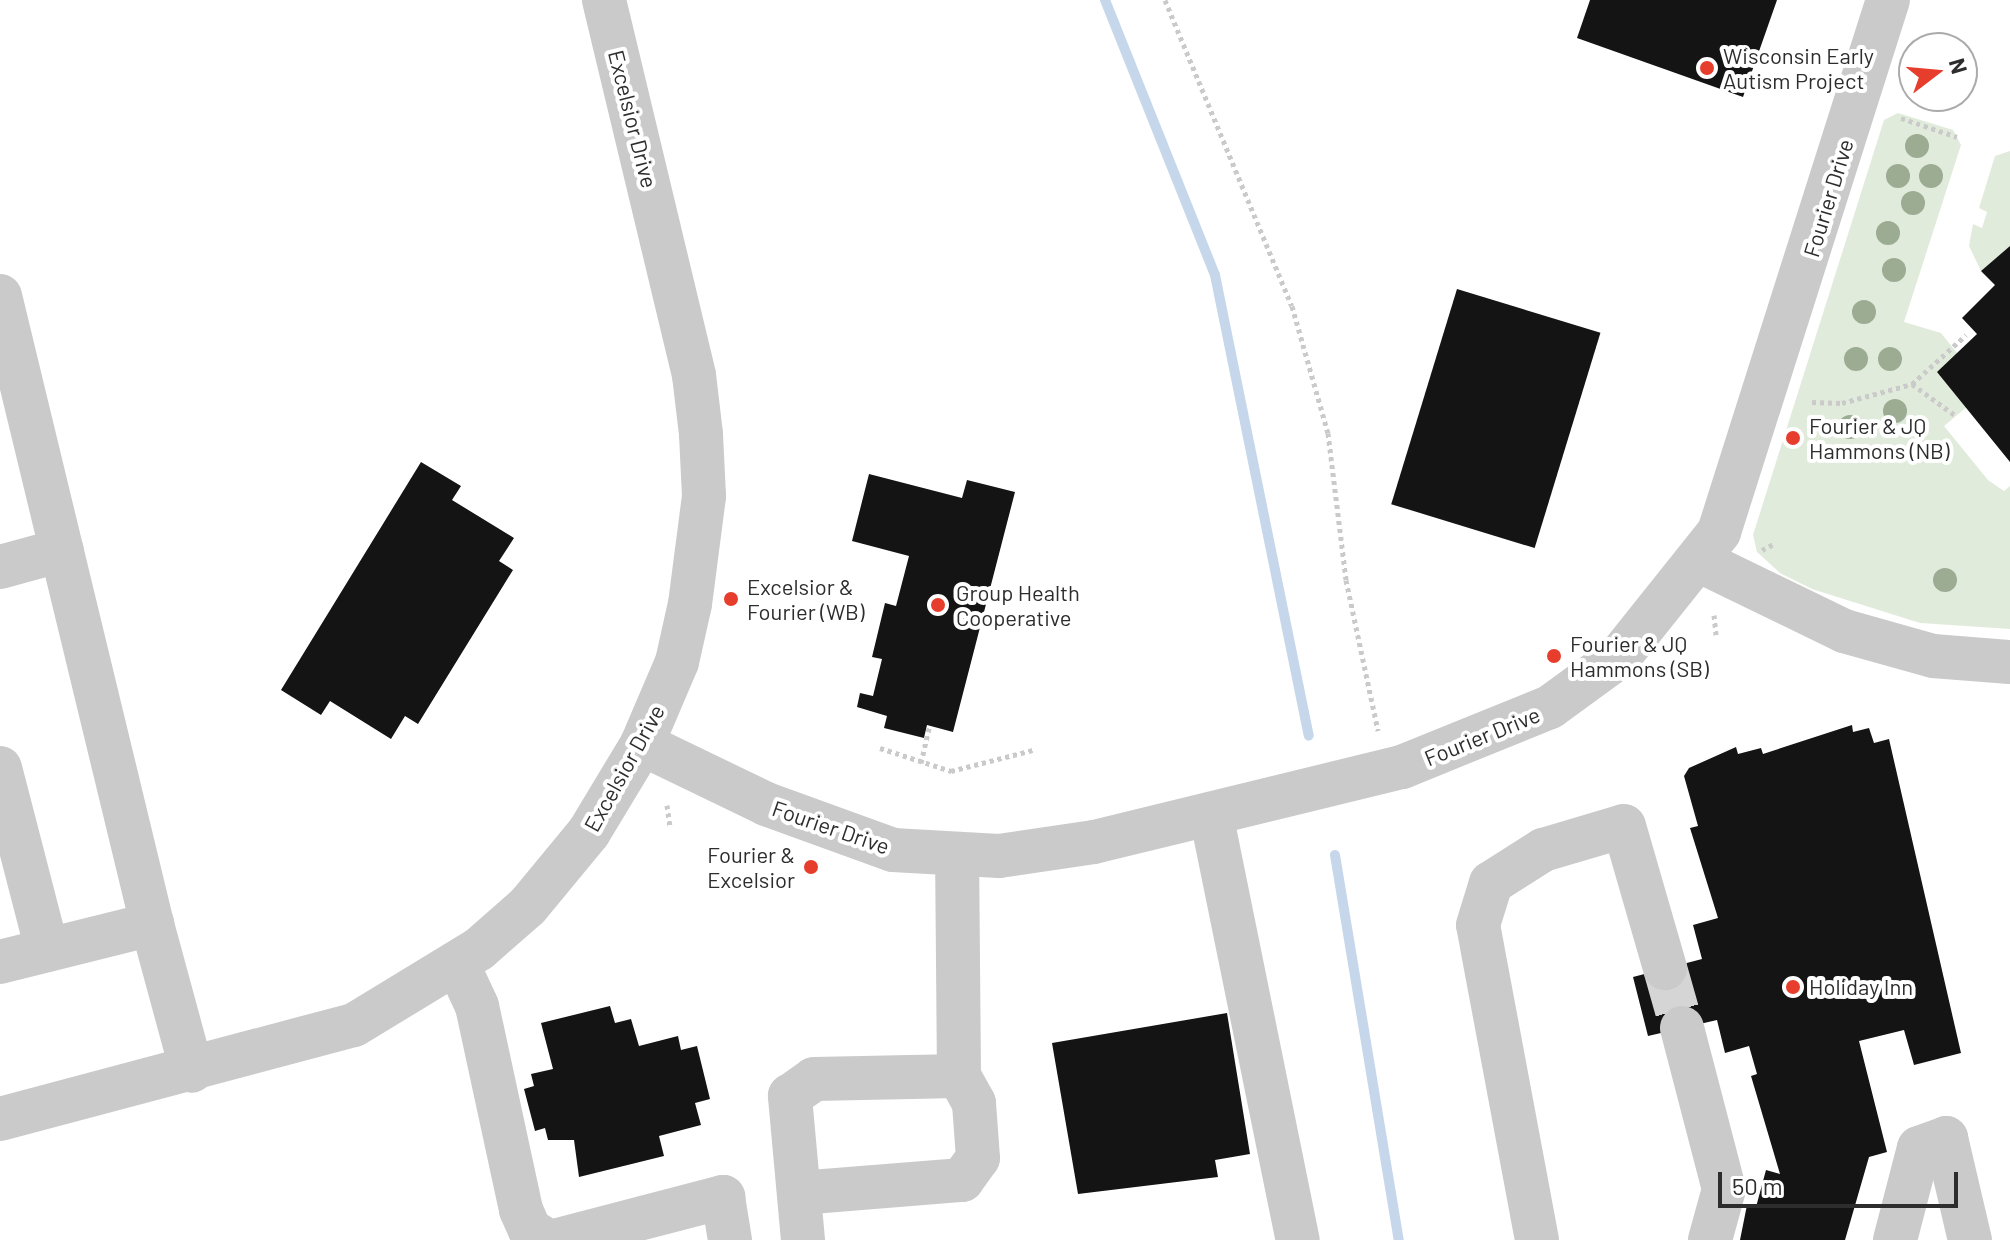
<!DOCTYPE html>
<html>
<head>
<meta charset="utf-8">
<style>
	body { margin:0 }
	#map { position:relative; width:2010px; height:1240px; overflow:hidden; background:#fff; font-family:Barlow,sans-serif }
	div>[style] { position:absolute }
	.green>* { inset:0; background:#e1ebdb }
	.stream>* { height:10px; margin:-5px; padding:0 5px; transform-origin:5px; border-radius:5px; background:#c6d7eb }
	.building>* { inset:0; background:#141414; transform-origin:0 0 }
	.minor-tunnel>* { height:44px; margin-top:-22px; transform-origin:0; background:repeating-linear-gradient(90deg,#d5d5d5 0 44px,transparent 0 66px) }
	.path>* { height:5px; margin-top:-2.5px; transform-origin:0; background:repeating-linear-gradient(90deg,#cacaca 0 4px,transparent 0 8px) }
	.minor>* { height:44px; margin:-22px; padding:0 22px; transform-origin:22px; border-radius:22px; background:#cacaca }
	.trees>* { width:24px; height:24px; margin:-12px; border-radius:50%; background:#9bac93 }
	.dots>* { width:22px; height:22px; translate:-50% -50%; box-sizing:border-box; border:4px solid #fff; border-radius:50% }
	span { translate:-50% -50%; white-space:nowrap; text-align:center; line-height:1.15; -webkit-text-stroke:8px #fff; paint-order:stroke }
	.poi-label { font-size:22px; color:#2d2d2d }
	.left { translate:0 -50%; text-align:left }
	.right { translate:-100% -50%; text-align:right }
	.street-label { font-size:22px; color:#2d2d2d }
	.north { position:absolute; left:1898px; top:32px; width:80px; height:80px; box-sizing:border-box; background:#fff; border:2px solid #ababab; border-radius:50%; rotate:74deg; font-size:22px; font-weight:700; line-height:32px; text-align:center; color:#2d2d2d }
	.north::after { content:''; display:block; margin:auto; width:28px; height:36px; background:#e63d2d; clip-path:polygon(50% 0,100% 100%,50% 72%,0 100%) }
	.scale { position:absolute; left:1718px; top:1172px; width:240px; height:36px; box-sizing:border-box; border:4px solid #2d2d2d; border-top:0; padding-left:10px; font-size:24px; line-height:28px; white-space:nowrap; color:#2d2d2d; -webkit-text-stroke:6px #fff; paint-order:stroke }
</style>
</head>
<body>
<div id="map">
	<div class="green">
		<div style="clip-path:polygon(1898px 113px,1953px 130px,1961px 145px,1904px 322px,1941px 333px,1957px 353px,1968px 406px,1944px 426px,1988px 480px,2004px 491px,2010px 486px,2010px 629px,1920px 623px,1812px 589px,1780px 573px,1757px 552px,1753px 535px,1884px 120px)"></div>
		<div style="clip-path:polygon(2010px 151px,2010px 246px,1981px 271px,1969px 246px,1973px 224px,1982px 228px,1987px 212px,1979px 208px,1995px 156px)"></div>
	</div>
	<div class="stream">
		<div style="left:1105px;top:0;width:296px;rotate:68.2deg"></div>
		<div style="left:1215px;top:275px;width:470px;rotate:78.5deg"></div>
		<div style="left:1335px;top:855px;width:390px;rotate:80.6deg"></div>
	</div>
	<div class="building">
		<div style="clip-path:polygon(1590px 0,1777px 0,1743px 97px,1577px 38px)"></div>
		<div style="clip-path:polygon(2010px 246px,2010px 462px,1937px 372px,1977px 334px,1962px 318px,1995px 285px,1981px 271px)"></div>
		<div style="left:1457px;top:289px;width:150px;height:225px;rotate:17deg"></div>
		<div style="clip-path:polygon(421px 462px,461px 486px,452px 500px,514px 538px,499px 561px,513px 570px,418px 724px,405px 716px,391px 739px,330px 701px,321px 715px,281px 690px)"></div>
		<div style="clip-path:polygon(869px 474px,962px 498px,967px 480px,1015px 492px,953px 732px,927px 725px,924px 738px,884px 728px,887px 716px,857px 707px,860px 693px,873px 696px,882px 659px,872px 657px,885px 603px,896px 606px,909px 556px,852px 541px)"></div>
		<div style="clip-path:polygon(1852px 725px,1853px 732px,1869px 728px,1874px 743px,1889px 739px,1961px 1053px,1914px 1065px,1904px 1030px,1859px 1041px,1887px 1152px,1869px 1157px,1845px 1240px,1740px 1240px,1747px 1205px,1756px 1207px,1766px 1170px,1780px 1174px,1751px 1076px,1757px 1074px,1749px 1046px,1725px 1053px,1717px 1020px,1648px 1036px,1633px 977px,1702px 959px,1693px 925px,1718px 918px,1690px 828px,1698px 826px,1684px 776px,1689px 768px,1736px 747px,1738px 754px,1761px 748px,1763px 754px)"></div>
		<div style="clip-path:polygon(610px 1006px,615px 1023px,631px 1019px,639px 1046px,678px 1036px,681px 1050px,697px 1046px,710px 1099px,695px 1103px,701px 1125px,659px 1136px,664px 1156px,579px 1177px,574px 1140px,548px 1140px,545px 1128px,535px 1131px,524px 1089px,534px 1086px,531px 1074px,553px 1069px,541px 1023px)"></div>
		<div style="clip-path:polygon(1227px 1013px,1250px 1154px,1215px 1160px,1218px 1177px,1078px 1194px,1052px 1043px)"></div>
	</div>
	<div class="minor-tunnel">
		<div style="left:1665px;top:968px;width:62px;rotate:74.2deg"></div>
	</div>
	<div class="path">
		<div style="left:1165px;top:0;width:331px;rotate:67.5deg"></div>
		<div style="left:1292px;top:306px;width:132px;rotate:74.2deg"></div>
		<div style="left:1328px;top:433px;width:148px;rotate:83deg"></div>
		<div style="left:1346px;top:580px;width:154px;rotate:78deg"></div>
		<div style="left:1901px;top:118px;width:59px;rotate:18.7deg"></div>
		<div style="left:1912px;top:384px;width:73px;rotate:-42.2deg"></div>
		<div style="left:1812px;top:402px;width:30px;rotate:2deg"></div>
		<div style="left:1842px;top:403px;width:73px;rotate:-15.2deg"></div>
		<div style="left:1912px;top:384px;width:54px;rotate:36deg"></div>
		<div style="left:1762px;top:550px;width:13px;rotate:-27deg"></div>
		<div style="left:1714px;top:615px;width:20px;rotate:84deg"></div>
		<div style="left:880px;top:748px;width:75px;rotate:17.9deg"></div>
		<div style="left:951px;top:771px;width:85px;rotate:-14.4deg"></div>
		<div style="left:921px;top:763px;width:36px;rotate:-77deg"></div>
		<div style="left:667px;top:805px;width:21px;rotate:82deg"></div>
	</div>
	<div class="minor">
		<div style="left:0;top:296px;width:646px;rotate:76.39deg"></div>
		<div style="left:1702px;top:562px;width:158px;rotate:25.9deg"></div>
		<div style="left:1844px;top:631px;width:92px;rotate:15.7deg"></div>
		<div style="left:1933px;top:656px;width:77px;rotate:4.5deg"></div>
		<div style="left:0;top:567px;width:64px;rotate:-15.3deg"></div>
		<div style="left:642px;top:744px;width:138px;rotate:25.8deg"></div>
		<div style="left:766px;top:804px;width:135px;rotate:19.9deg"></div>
		<div style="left:893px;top:850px;width:106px;rotate:3.2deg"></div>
		<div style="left:999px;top:856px;width:96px;rotate:-8.4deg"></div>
		<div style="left:1094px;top:842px;width:317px;rotate:-13.7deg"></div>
		<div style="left:1402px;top:767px;width:160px;rotate:-22.1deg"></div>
		<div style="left:1550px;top:707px;width:87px;rotate:-36.1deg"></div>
		<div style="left:1620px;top:656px;width:159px;rotate:-51.4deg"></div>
		<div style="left:1719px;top:532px;width:558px;rotate:-72.38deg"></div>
		<div style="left:0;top:768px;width:188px;rotate:75.5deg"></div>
		<div style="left:1211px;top:814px;width:435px;rotate:78.5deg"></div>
		<div style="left:0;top:962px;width:157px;rotate:-14deg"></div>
		<div style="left:152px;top:924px;width:152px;rotate:74.8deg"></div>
		<div style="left:457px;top:963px;width:47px;rotate:65.1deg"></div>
		<div style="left:477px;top:1006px;width:209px;rotate:77.8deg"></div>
		<div style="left:521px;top:1210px;width:22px;rotate:66deg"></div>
		<div style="left:530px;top:1230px;width:19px;rotate:32deg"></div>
		<div style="left:1682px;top:1028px;width:166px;rotate:75.4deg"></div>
		<div style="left:1724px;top:1189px;width:53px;rotate:105.4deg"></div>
		<div style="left:0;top:1119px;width:366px;rotate:-14.9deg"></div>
		<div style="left:354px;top:1025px;width:146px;rotate:-31.3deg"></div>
		<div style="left:479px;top:949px;width:65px;rotate:-41.3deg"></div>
		<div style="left:528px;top:906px;width:96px;rotate:-50.5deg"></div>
		<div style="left:589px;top:832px;width:103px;rotate:-58.9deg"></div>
		<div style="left:642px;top:744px;width:89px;rotate:-66.9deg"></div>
		<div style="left:677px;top:662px;width:59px;rotate:-77.4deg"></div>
		<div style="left:690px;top:604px;width:109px;rotate:-82.6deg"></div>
		<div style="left:704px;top:496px;width:62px;rotate:-92.8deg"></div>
		<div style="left:701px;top:434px;width:59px;rotate:-96.8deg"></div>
		<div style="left:694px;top:375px;width:386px;rotate:-103.5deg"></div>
		<div style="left:799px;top:1193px;width:164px;rotate:-4.6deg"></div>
		<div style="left:962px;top:1180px;width:27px;rotate:-54deg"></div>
		<div style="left:978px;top:1158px;width:55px;rotate:-94.2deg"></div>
		<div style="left:974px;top:1103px;width:31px;rotate:-119deg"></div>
		<div style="left:558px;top:1240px;width:171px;rotate:-14.6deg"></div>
		<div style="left:723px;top:1197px;width:44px;rotate:80.8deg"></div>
		<div style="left:803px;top:1240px;width:145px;rotate:-95.2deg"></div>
		<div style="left:790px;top:1096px;width:29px;rotate:-35deg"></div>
		<div style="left:814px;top:1079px;width:145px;rotate:-1.2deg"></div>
		<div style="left:959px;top:1076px;width:220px;rotate:-90.5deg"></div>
		<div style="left:1537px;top:1240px;width:320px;rotate:-100.6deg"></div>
		<div style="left:1478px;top:925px;width:44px;rotate:-72.8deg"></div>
		<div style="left:1491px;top:883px;width:62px;rotate:-32.4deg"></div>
		<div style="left:1543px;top:850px;width:84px;rotate:-16.5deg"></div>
		<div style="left:1624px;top:826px;width:148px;rotate:73.9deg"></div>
		<div style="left:1895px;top:1240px;width:95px;rotate:-75.4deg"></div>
		<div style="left:1919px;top:1148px;width:29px;rotate:-20deg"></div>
		<div style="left:1946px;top:1138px;width:105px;rotate:76.8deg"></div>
	</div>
	<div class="trees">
		<div style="left:1917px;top:146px"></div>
		<div style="left:1898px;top:176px"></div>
		<div style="left:1931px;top:176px"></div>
		<div style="left:1913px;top:203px"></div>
		<div style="left:1888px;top:233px"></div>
		<div style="left:1894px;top:270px"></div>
		<div style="left:1864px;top:312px"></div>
		<div style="left:1856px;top:359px"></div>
		<div style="left:1890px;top:359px"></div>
		<div style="left:1895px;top:411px"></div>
		<div style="left:1850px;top:427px"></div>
		<div style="left:1945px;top:580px"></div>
	</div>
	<div class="dots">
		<div style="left:1707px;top:68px;background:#e63d2d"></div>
		<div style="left:1793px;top:438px;background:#e63d2d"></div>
		<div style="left:731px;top:599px;background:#e63d2d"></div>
		<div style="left:938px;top:605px;background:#e63d2d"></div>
		<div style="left:1554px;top:656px;background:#e63d2d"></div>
		<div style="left:811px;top:867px;background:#e63d2d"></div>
		<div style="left:1793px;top:987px;background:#e63d2d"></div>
	</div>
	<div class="poi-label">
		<span class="left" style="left:1723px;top:68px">Wisconsin Early<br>Autism Project</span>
		<span class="left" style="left:1809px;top:438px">Fourier &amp; JQ<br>Hammons (NB)</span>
		<span class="left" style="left:747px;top:599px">Excelsior &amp;<br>Fourier (WB)</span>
		<span class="left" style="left:956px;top:605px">Group Health<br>Cooperative</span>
		<span class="left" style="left:1570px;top:656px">Fourier &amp; JQ<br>Hammons (SB)</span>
		<span class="right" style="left:795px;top:867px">Fourier &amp;<br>Excelsior</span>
		<span class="left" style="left:1809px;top:987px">Holiday Inn</span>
	</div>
	<div class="street-label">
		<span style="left:633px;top:119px;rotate:76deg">Excelsior Drive</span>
		<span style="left:1828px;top:198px;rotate:-73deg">Fourier Drive</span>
		<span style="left:1482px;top:736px;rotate:-22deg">Fourier Drive</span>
		<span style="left:624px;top:768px;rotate:-61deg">Excelsior Drive</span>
		<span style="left:831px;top:827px;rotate:19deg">Fourier Drive</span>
	</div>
	<div class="north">N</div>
	<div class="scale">50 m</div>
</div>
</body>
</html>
